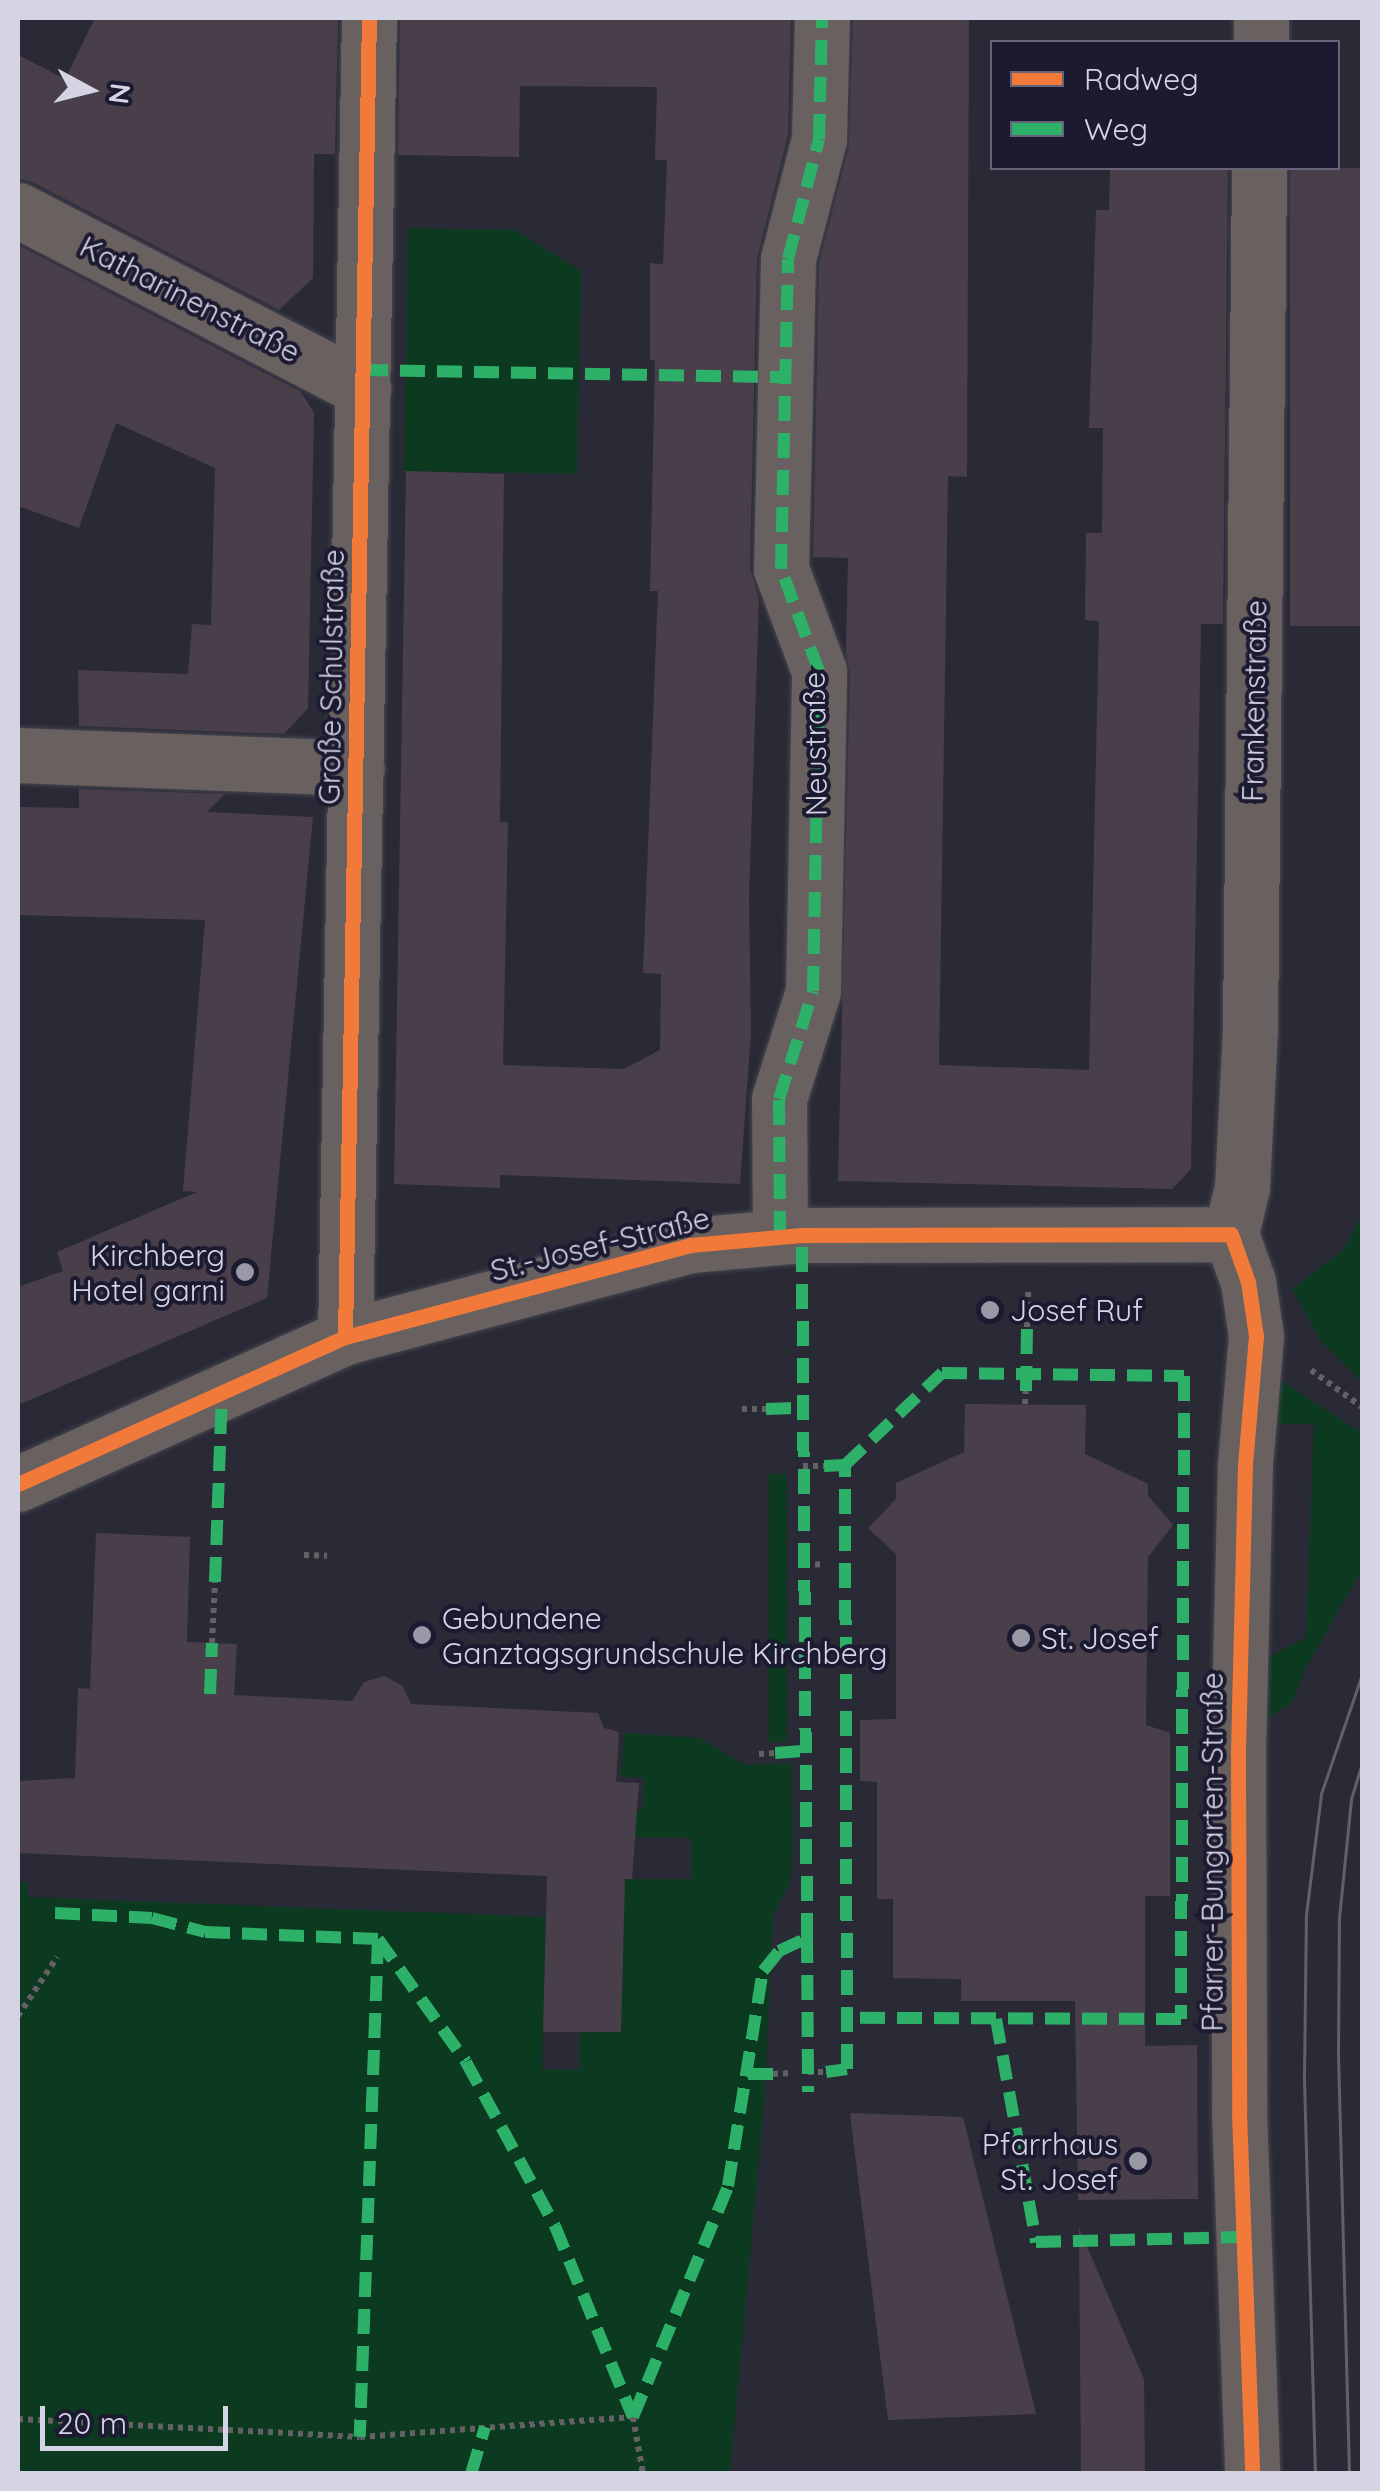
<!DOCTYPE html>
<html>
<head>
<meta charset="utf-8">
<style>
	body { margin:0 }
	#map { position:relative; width:1380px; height:2491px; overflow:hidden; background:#2a2a36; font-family:Quicksand,sans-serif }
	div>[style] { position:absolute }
	.green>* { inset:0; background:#0c3a21; transform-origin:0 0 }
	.building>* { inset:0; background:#483f4b; transform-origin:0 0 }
	.path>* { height:6px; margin-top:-3px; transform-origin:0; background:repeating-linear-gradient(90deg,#656064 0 5px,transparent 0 10px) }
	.roads { filter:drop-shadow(0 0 2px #464651) drop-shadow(0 0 2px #464651) }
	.minor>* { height:55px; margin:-27.5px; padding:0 27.5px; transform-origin:27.5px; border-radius:27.5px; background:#696060 }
	.tram>* { height:2.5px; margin:-1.25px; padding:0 1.25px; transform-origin:1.25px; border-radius:1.25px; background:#626065 }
	.quiet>* { height:12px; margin-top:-6px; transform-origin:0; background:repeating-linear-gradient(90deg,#2db169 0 25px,transparent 0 37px) }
	.cycleway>* { height:15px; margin:-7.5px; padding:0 7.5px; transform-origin:7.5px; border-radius:7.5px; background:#f17a3a }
	.dots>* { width:28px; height:28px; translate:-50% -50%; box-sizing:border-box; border:5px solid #1c1a31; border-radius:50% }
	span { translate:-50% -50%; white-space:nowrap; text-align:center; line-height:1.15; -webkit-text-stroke:8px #1c1a31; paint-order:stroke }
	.street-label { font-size:30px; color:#d4d4e4 }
	.poi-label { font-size:30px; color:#d4d4e4 }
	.right { translate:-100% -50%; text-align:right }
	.left { translate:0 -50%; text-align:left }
	.frame { position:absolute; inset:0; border:20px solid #d4d4e4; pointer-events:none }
	.legend { position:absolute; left:990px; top:40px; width:350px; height:130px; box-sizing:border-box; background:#1c1a31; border:2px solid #666479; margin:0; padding:12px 18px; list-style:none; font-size:30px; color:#d4d4e4 }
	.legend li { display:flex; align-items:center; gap:20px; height:50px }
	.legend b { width:50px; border:2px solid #666479 }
	.north { position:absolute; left:40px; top:40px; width:100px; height:100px; -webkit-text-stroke:8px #1c1a31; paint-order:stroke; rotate:97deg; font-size:28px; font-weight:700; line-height:40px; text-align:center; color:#d4d4e4 }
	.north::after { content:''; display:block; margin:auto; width:35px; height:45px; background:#d4d4e4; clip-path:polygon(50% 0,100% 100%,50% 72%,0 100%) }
	.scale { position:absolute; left:40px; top:2406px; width:188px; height:45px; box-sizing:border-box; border:5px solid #d4d4e4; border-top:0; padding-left:12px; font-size:30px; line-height:35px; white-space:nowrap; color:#d4d4e4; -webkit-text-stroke:8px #1c1a31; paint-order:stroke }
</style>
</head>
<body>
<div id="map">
	<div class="green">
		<div style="clip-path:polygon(408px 228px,515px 230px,581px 271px,577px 474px,404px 471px)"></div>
		<div style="clip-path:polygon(1362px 1215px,1362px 1382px,1321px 1341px,1292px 1289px,1343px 1250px)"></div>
		<div style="clip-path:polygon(1271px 1374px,1362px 1433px,1362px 1569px,1304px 1671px,1293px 1702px,1257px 1725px,1260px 1661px,1306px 1638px,1314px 1424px,1267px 1424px)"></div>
		<div style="left:769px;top:1474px;width:18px;height:268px"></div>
		<div style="clip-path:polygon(624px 1733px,700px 1738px,745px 1765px,791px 1763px,793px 1845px,790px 1882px,773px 1917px,765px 2095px,730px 2473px,18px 2473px,18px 1882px,27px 1882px,28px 1897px,546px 1917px,542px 2069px,579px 2070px,580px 2032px,621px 2031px,625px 1879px,691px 1879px,691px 1838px,619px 1837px,620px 1809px,642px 1810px,644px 1778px,621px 1776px)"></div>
	</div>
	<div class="building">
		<div style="clip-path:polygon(95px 18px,338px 18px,335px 154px,314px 154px,313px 278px,279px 310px,32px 182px,18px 179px,18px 55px,65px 79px)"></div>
		<div style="clip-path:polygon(400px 18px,791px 18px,788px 135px,757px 258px,750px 568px,759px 600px,749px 897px,751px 1033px,740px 1184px,500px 1175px,500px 1188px,394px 1184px,406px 471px,504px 474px,500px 822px,508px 822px,503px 1065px,624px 1069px,660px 1050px,661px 974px,643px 973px,658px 591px,650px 591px,655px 360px,650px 360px,650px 263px,663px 264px,667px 160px,655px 160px,657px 87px,520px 86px,519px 157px,398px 155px)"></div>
		<div style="clip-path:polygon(853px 18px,969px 18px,967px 477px,948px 476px,939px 1065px,1089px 1070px,1099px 621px,1085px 620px,1086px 533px,1102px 533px,1103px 428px,1089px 428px,1096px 210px,1109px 210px,1110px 168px,1228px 168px,1223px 624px,1201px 624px,1191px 1169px,1172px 1189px,838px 1181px,850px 672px,846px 654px,848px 558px,813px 557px,819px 263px,849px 146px)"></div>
		<div style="left:1290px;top:168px;width:72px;height:458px"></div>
		<div style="clip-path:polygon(18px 245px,301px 392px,314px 413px,308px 708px,284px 734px,79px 726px,78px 670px,188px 674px,192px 624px,211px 625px,215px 468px,116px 423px,79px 528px,18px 506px)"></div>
		<div style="clip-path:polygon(79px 789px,225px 794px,207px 812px,313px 817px,267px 1298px,18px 1405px,18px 1287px,63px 1271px,57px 1252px,197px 1192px,183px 1191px,205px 920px,18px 915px,18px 807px,79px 808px)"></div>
		<div style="clip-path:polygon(965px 1404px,1086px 1405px,1085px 1454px,1148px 1484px,1148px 1496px,1173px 1525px,1148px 1557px,1146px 1725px,1170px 1733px,1170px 1896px,1145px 1896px,1145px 2046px,1197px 2045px,1198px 2199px,1078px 2200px,1075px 2001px,961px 2001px,961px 1979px,893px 1978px,893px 1899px,877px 1899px,877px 1782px,860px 1781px,860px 1720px,896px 1719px,896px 1554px,868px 1528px,896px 1499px,896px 1483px,964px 1452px)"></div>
		<div style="clip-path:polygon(96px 1533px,190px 1537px,187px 1642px,237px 1644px,234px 1695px,352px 1701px,364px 1682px,384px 1676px,403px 1686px,411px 1704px,598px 1713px,604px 1728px,619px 1732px,616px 1782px,639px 1783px,632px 1879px,625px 1879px,621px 2032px,543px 2032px,547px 1876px,18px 1853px,18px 1781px,75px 1778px,78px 1688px,90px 1689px)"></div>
		<div style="clip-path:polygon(850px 2113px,963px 2117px,1036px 2414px,888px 2420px)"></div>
		<div style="clip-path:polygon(1079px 2228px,1144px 2379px,1145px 2474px,1081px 2474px)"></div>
	</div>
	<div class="path">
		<div style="left:1027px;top:1327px;width:35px;rotate:-88deg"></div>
		<div style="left:1311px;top:1370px;width:63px;rotate:36deg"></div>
		<div style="left:1025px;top:1404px;width:13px;rotate:-86deg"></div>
		<div style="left:742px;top:1409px;width:24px"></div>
		<div style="left:803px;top:1466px;width:21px"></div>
		<div style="left:304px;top:1555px;width:23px;rotate:2deg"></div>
		<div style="left:805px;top:1565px;width:20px;rotate:-3deg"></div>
		<div style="left:212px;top:1643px;width:61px;rotate:-87.2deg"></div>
		<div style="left:759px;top:1754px;width:16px;rotate:-4deg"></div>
		<div style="left:18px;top:2016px;width:71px;rotate:-56.5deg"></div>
		<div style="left:808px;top:2072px;width:18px"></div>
		<div style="left:773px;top:2074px;width:19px;rotate:-3deg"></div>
		<div style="left:18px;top:2419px;width:342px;rotate:3deg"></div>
		<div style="left:360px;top:2437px;width:274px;rotate:-4.2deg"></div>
		<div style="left:633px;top:2417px;width:58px;rotate:80deg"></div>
	</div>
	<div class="roads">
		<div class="minor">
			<div style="left:1261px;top:42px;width:24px;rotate:-90deg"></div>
			<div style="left:18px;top:210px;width:389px;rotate:27.4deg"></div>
			<div style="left:18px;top:755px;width:339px;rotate:2.2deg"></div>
			<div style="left:1231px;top:1234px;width:51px;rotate:70.5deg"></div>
			<div style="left:1248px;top:1282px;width:55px;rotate:81.6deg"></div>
			<div style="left:1256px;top:1336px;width:128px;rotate:94.9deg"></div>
			<div style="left:1245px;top:1464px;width:292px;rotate:91.4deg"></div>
			<div style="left:1238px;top:1756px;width:356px;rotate:89.8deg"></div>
			<div style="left:1239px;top:2112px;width:362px;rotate:87.9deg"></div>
			<div style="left:1231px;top:1234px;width:48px;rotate:-76.8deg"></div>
			<div style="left:1242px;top:1187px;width:158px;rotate:-87.1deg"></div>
			<div style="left:1250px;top:1029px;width:861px;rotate:-89.4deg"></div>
			<div style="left:780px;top:1236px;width:137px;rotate:-90.4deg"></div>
			<div style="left:779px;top:1099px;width:113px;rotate:-72.5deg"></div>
			<div style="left:813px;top:991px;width:320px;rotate:-88.9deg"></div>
			<div style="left:819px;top:671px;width:109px;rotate:-110.4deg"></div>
			<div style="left:781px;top:569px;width:310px;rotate:-88.7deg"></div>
			<div style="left:788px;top:259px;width:124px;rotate:-75.5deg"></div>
			<div style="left:819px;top:139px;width:121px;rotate:-88.6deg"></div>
			<div style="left:345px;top:1337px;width:1319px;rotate:-88.96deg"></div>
			<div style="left:18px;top:1484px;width:359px;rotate:-24.2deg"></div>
			<div style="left:345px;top:1337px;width:357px;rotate:-14.9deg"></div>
			<div style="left:690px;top:1245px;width:112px;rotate:-5.1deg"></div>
			<div style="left:802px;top:1235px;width:429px;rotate:-0.1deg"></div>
		</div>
	</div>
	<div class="tram">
		<div style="left:1315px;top:2474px;width:399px;rotate:-91.6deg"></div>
		<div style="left:1304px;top:2075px;width:160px;rotate:-89.3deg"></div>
		<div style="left:1306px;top:1915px;width:122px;rotate:-82.9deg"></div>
		<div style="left:1321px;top:1794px;width:127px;rotate:-71.1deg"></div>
		<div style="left:1349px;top:2474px;width:418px;rotate:-91.5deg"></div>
		<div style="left:1338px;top:2056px;width:138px;rotate:-89.6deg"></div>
		<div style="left:1339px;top:1918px;width:120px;rotate:-84.2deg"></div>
		<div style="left:1351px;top:1799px;width:38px;rotate:-73deg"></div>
	</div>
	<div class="quiet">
		<div style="left:363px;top:370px;width:422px;rotate:1deg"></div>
		<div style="left:780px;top:1236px;width:137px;rotate:-90.4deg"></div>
		<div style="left:779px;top:1099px;width:113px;rotate:-72.5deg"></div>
		<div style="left:813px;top:991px;width:320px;rotate:-88.9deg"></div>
		<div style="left:819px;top:671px;width:109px;rotate:-110.4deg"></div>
		<div style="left:781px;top:569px;width:310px;rotate:-88.7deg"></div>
		<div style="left:788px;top:259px;width:124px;rotate:-75.5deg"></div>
		<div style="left:819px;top:139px;width:121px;rotate:-88.6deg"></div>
		<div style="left:1026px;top:1391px;width:64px;rotate:-89.1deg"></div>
		<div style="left:766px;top:1409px;width:37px;rotate:-2deg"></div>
		<div style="left:824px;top:1466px;width:21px;rotate:-3deg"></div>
		<div style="left:845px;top:1465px;width:134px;rotate:-43.5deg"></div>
		<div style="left:942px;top:1373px;width:242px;rotate:0.7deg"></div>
		<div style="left:1184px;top:1376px;width:643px;rotate:90.27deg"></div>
		<div style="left:1181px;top:2019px;width:334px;rotate:-179.8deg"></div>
		<div style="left:215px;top:1582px;width:192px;rotate:-87.9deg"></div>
		<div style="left:210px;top:1694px;width:51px;rotate:-87.8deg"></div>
		<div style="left:775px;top:1753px;width:31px;rotate:-4deg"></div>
		<div style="left:55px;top:1913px;width:97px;rotate:3deg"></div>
		<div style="left:152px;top:1918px;width:55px;rotate:14.8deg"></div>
		<div style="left:205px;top:1932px;width:173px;rotate:2.3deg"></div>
		<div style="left:378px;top:1939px;width:498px;rotate:92.1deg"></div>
		<div style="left:807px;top:1938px;width:154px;rotate:89.6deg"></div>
		<div style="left:378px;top:1939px;width:151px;rotate:54.4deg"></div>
		<div style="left:466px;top:2062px;width:187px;rotate:61.5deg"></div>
		<div style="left:555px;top:2226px;width:206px;rotate:67.8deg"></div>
		<div style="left:996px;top:2019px;width:227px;rotate:79.8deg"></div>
		<div style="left:1036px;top:2242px;width:207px;rotate:-1.4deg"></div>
		<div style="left:826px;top:2072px;width:21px;rotate:-8deg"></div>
		<div style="left:847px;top:2069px;width:604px;rotate:-90.19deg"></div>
		<div style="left:748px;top:2074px;width:25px"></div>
		<div style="left:633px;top:2417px;width:250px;rotate:-67.6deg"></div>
		<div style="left:728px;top:2186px;width:218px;rotate:-80.8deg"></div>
		<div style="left:763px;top:1971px;width:26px;rotate:-51deg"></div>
		<div style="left:779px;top:1951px;width:31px;rotate:-25deg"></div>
		<div style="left:807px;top:1938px;width:703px;rotate:-90.41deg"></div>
		<div style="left:471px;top:2474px;width:49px;rotate:-73.4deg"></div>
	</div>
	<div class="cycleway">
		<div style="left:345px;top:1337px;width:1319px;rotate:-88.96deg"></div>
		<div style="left:18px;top:1484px;width:359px;rotate:-24.2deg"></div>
		<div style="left:345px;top:1337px;width:357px;rotate:-14.9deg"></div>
		<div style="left:690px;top:1245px;width:112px;rotate:-5.1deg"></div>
		<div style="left:802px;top:1235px;width:429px;rotate:-0.1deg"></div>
		<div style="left:1231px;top:1234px;width:51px;rotate:70.5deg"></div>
		<div style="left:1248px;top:1282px;width:55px;rotate:81.6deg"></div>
		<div style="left:1256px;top:1336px;width:128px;rotate:94.9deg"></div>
		<div style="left:1245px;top:1464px;width:292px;rotate:91.4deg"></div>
		<div style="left:1238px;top:1756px;width:356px;rotate:89.8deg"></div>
		<div style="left:1239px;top:2112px;width:362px;rotate:87.9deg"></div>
	</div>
	<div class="dots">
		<div style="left:245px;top:1272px;background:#9898a7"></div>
		<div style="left:990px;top:1310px;background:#9898a7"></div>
		<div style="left:422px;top:1635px;background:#9898a7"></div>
		<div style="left:1021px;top:1638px;background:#9898a7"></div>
		<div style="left:1138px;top:2161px;background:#9898a7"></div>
	</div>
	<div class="street-label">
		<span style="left:190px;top:299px;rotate:27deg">Katharinenstraße</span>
		<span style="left:331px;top:677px;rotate:-89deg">Große Schulstraße</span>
		<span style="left:1254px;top:701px;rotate:-89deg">Frankenstraße</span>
		<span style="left:815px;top:744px;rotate:-91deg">Neustraße</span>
		<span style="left:600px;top:1244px;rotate:-14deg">St.-Josef-Straße</span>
		<span style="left:1212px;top:1852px;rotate:-90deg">Pfarrer-Bungarten-Straße</span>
	</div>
	<div class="poi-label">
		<span class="right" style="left:225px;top:1272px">Kirchberg<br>Hotel garni</span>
		<span class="left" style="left:1010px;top:1310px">Josef Ruf</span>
		<span class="left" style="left:442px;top:1635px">Gebundene<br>Ganztagsgrundschule Kirchberg</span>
		<span class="left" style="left:1041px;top:1638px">St. Josef</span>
		<span class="right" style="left:1118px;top:2161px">Pfarrhaus<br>St. Josef</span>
	</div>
	<div class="frame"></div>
	<ul class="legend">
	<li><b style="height:12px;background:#f17a3a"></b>Radweg</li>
	<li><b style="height:12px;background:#2db169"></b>Weg</li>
	</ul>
	<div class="north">N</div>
	<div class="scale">20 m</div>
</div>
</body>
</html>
